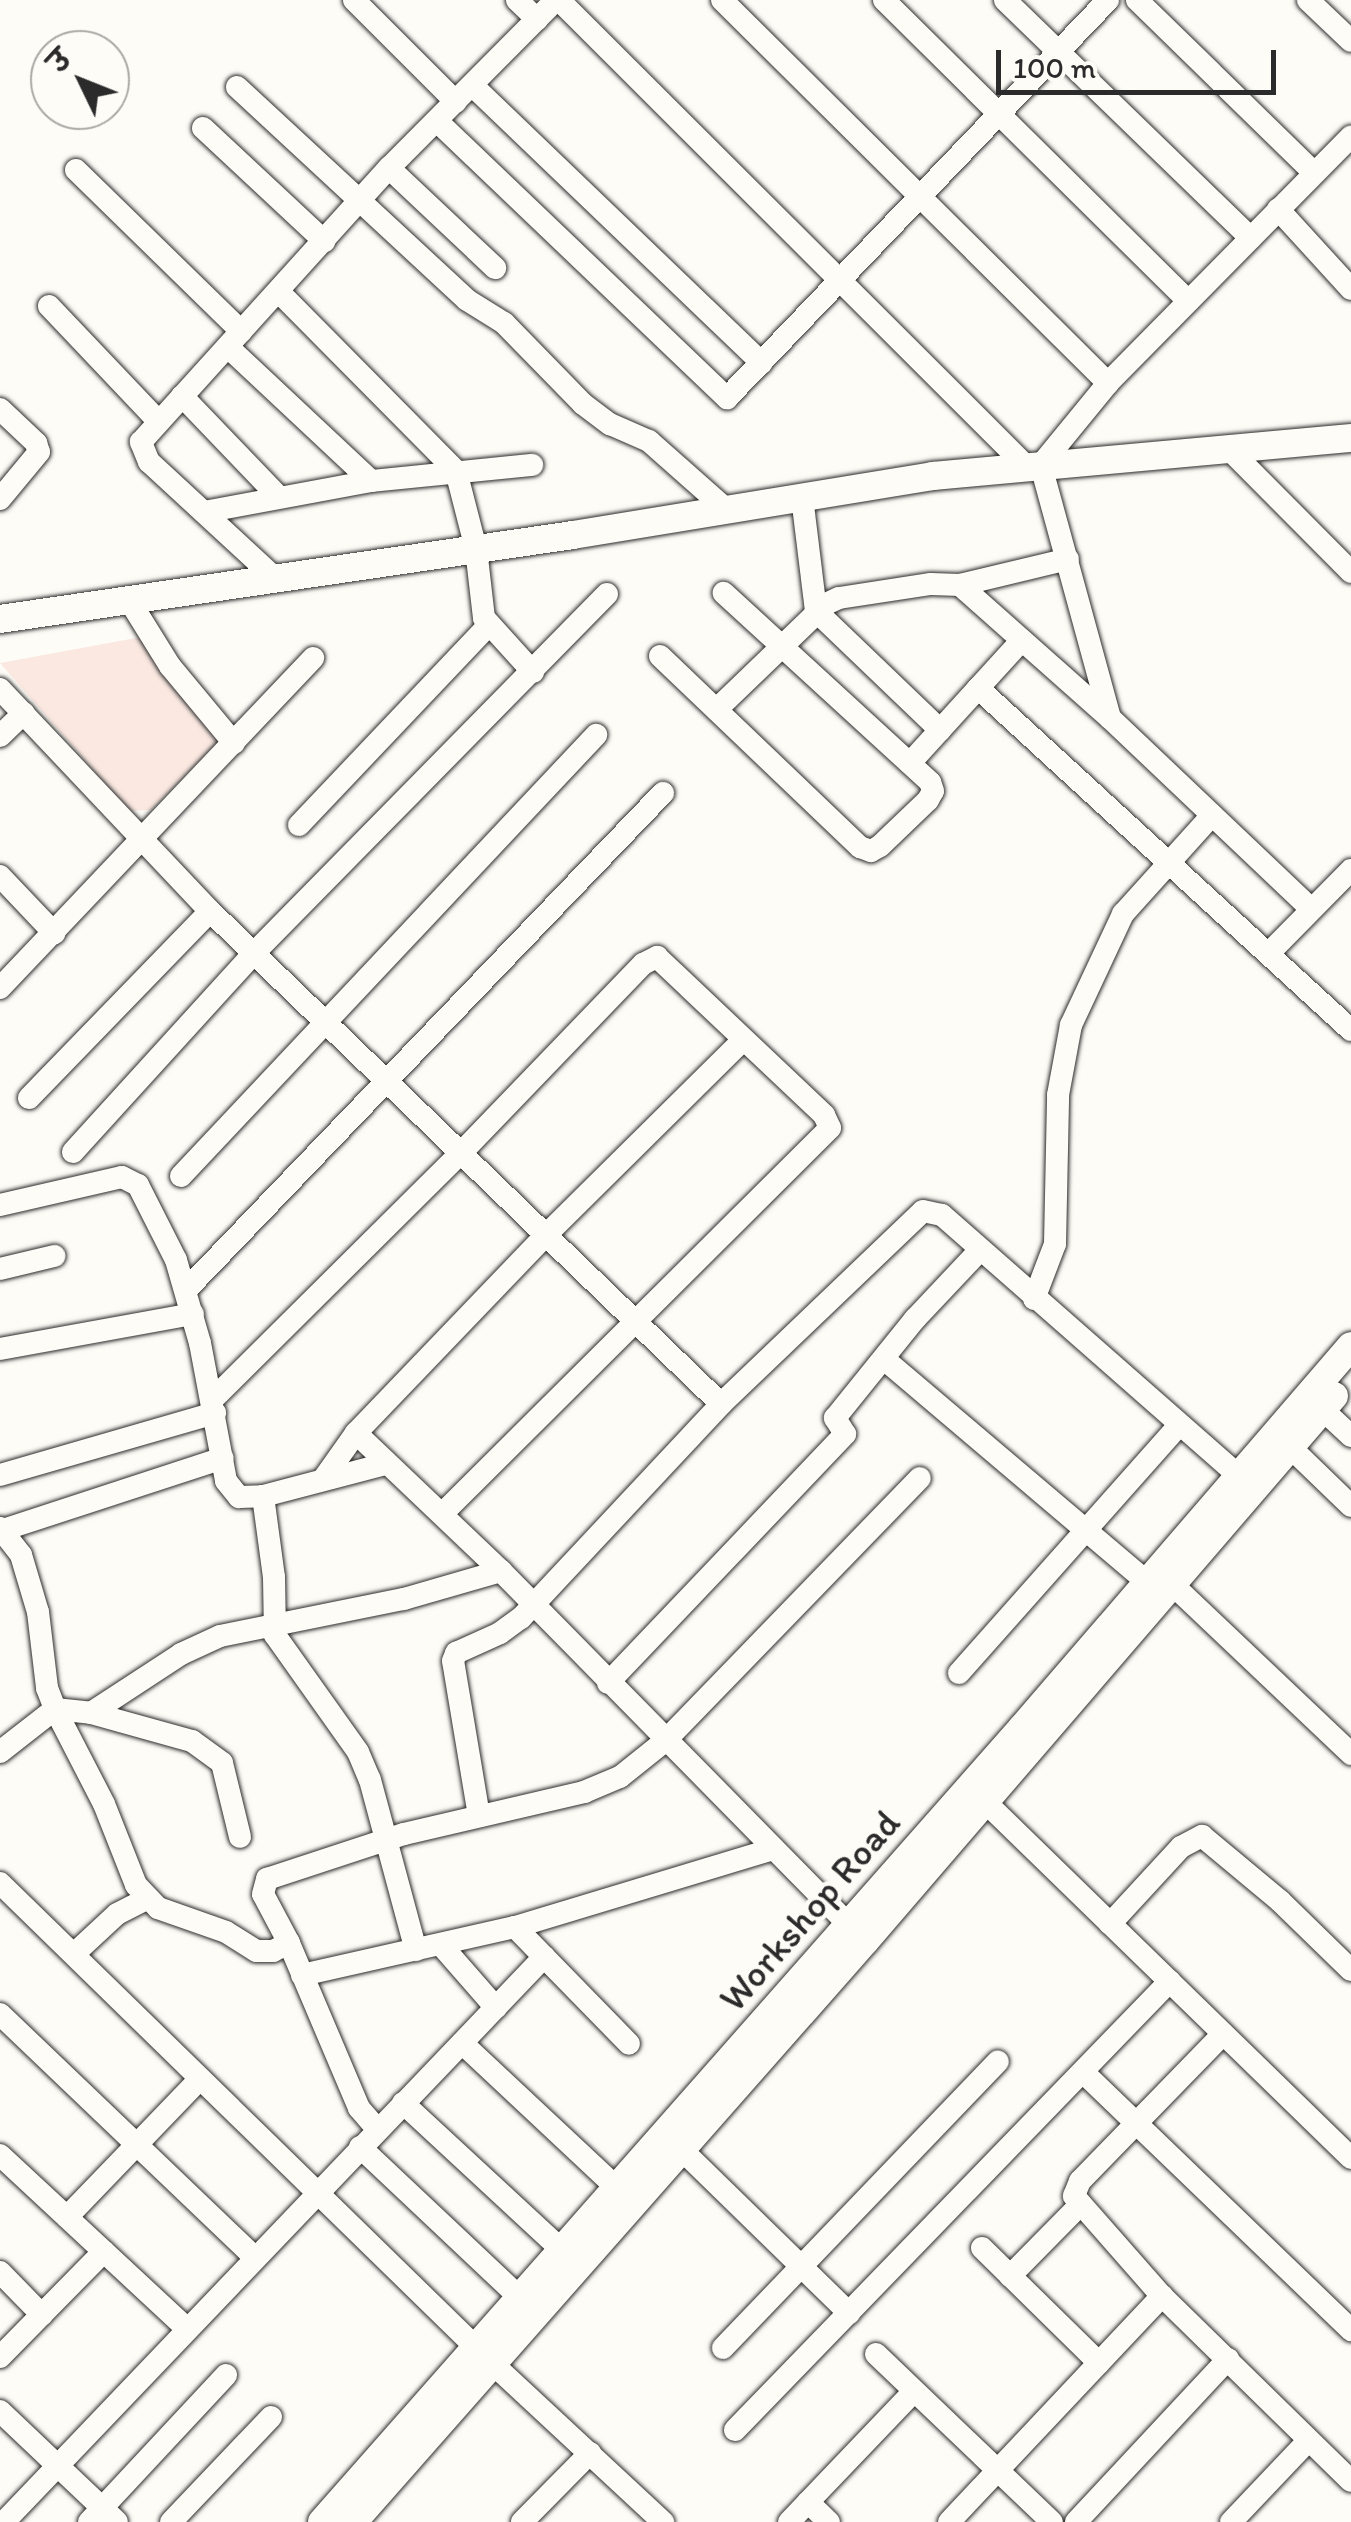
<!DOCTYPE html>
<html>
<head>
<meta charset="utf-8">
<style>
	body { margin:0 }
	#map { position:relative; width:1351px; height:2522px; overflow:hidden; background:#fdfcf7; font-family:Itim,"Playpen Sans Deva",sans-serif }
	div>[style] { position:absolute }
	.built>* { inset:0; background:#fae8e1 }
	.roads { filter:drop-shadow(0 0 2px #2b2b2b) drop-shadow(0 0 2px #2b2b2b) }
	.minor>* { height:22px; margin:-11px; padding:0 11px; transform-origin:11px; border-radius:11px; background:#fdfcf7 }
	.major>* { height:28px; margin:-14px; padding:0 14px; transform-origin:14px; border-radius:14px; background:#fdfcf7 }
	span { translate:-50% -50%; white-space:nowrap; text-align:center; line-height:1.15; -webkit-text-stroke:9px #fdfcf7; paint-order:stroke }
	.street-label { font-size:38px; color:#2b2b2b }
	.north { position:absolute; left:30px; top:30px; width:100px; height:100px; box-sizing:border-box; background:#fdfcf7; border:2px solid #a9a8a5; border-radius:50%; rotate:313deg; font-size:28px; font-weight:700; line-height:40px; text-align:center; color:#2b2b2b }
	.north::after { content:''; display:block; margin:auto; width:35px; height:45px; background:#2b2b2b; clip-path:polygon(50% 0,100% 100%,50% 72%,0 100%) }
	.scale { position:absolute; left:996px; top:50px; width:280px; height:45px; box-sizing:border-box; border:5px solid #2b2b2b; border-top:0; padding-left:12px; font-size:30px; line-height:35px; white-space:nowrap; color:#2b2b2b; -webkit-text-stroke:8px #fdfcf7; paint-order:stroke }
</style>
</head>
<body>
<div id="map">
	<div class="built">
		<div style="clip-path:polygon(147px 636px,220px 740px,151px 810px,129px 811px,0 663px)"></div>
	</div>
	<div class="roads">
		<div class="minor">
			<div style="left:354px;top:0;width:144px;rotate:45deg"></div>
			<div style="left:517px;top:0;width:28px;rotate:44deg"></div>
			<div style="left:559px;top:0;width:660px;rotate:44.94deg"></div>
			<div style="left:722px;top:0;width:544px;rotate:44.78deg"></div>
			<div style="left:884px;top:0;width:428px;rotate:44.7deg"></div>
			<div style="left:1005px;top:0;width:342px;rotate:44.1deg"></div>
			<div style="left:1137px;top:0;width:246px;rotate:44.3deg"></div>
			<div style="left:1308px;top:0;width:59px;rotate:43.6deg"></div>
			<div style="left:473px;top:86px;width:400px;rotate:43.8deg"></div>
			<div style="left:237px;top:87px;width:313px;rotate:42.8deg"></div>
			<div style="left:467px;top:300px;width:44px;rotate:31.9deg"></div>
			<div style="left:504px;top:323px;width:113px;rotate:45.7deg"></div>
			<div style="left:583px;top:404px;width:34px;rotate:37deg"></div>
			<div style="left:610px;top:424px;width:43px;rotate:23.6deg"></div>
			<div style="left:649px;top:441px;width:104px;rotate:41.5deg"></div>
			<div style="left:438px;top:122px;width:400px;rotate:43.7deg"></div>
			<div style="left:727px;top:398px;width:551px;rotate:-46.25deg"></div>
			<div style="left:203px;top:128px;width:166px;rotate:43deg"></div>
			<div style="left:389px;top:168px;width:146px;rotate:43.3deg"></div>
			<div style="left:76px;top:170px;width:231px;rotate:44.3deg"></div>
			<div style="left:1278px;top:209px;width:108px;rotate:47.6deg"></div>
			<div style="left:279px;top:292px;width:252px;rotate:45.3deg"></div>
			<div style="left:456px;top:471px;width:81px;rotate:75.6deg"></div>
			<div style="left:476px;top:549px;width:69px;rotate:83.4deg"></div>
			<div style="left:484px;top:618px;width:73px;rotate:47.8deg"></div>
			<div style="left:49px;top:306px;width:157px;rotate:46.5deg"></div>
			<div style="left:228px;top:347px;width:196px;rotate:43.1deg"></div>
			<div style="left:182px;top:396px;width:137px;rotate:46.2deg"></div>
			<div style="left:0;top:409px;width:50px;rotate:43.4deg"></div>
			<div style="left:36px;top:443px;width:9px;rotate:72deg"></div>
			<div style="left:39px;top:452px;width:61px;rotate:129.7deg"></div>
			<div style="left:1227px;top:447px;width:176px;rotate:45.2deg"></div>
			<div style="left:802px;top:497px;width:115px;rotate:83deg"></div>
			<div style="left:816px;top:611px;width:172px;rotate:43.8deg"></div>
			<div style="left:204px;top:512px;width:170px;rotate:-10.5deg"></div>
			<div style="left:371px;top:481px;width:162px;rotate:-5.7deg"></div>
			<div style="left:276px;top:579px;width:173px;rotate:-137.3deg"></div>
			<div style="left:149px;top:462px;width:22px;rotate:-112deg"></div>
			<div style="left:141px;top:442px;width:370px;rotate:-47.9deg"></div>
			<div style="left:389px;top:168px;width:237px;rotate:-45.2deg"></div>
			<div style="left:960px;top:585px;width:111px;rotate:-13.5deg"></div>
			<div style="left:129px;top:600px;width:78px;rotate:58.2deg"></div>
			<div style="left:170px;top:666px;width:100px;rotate:50.3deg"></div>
			<div style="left:660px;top:656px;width:277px;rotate:43.7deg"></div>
			<div style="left:860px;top:847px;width:12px;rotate:20deg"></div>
			<div style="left:871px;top:851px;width:10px;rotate:-29deg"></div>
			<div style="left:880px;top:846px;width:66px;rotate:-43.8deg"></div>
			<div style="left:928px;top:800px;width:10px;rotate:-61deg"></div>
			<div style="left:933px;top:791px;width:9px;rotate:-108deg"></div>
			<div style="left:930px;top:782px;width:280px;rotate:-137.5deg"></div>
			<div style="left:978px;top:688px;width:506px;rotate:42.52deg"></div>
			<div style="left:0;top:689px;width:306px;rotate:46.6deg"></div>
			<div style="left:210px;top:911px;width:710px;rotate:43.97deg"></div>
			<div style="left:717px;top:709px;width:151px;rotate:-43.9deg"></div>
			<div style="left:826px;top:604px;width:14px;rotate:-25deg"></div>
			<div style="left:839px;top:598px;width:93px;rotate:-8.7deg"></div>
			<div style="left:931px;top:584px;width:29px;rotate:2deg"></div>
			<div style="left:960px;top:585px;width:200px;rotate:41.6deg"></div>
			<div style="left:1110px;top:718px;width:277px;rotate:43.5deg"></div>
			<div style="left:1110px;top:718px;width:262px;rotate:-105.3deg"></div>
			<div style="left:1041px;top:465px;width:106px;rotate:-50.7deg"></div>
			<div style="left:1108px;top:383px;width:346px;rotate:-45.4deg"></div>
			<div style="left:0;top:736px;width:33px;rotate:-44deg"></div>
			<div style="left:910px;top:763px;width:166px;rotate:-47.7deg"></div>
			<div style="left:299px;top:825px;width:274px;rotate:-46.5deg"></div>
			<div style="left:0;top:876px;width:79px;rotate:46.5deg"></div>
			<div style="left:1270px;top:952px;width:115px;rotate:-45.4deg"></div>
			<div style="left:0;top:988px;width:455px;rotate:-46.5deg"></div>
			<div style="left:29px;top:1098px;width:260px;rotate:-45.9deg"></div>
			<div style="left:73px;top:1152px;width:270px;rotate:-47.7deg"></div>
			<div style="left:255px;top:952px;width:502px;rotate:-45.48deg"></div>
			<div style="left:181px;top:1176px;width:606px;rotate:-46.74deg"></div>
			<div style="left:0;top:1205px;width:125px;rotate:-12.9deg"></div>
			<div style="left:122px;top:1177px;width:18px;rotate:27deg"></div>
			<div style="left:138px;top:1185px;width:84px;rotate:63.1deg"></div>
			<div style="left:176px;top:1260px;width:86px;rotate:73.9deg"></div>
			<div style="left:200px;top:1343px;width:140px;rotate:79.3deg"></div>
			<div style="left:226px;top:1481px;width:21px;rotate:51deg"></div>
			<div style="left:239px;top:1497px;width:24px;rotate:-2deg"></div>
			<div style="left:263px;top:1496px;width:126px;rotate:-14.7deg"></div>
			<div style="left:0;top:1269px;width:56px;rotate:-13.5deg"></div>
			<div style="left:186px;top:1290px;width:689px;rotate:-46.18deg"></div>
			<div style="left:1034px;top:1299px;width:59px;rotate:-69.1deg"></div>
			<div style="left:1055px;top:1244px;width:149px;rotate:-88.8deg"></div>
			<div style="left:1058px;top:1095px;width:71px;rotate:-79.5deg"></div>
			<div style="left:1071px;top:1025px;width:123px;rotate:-64.9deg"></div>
			<div style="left:1123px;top:914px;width:133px;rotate:-48deg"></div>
			<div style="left:0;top:1349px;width:196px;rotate:-10.3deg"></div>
			<div style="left:884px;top:1359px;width:346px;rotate:40.3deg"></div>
			<div style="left:213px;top:1399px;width:348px;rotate:-44.8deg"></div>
			<div style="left:460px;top:1154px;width:264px;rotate:-46.1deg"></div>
			<div style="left:643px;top:964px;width:16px;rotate:-27deg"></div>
			<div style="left:657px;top:957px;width:230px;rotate:43.4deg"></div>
			<div style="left:824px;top:1115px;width:14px;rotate:65deg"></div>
			<div style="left:830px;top:1128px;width:547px;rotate:135.15deg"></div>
			<div style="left:1322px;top:1409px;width:40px;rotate:43deg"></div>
			<div style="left:356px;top:1433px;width:200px;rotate:43.6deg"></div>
			<div style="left:501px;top:1571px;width:511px;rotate:45.48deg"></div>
			<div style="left:1290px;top:1447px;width:85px;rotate:44deg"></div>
			<div style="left:0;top:1475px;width:224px;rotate:-16.1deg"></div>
			<div style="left:324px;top:1478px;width:55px;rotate:-54.6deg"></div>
			<div style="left:356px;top:1433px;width:276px;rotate:-46.2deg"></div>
			<div style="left:547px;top:1234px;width:274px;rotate:-44.7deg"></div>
			<div style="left:263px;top:1496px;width:82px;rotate:82.3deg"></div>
			<div style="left:274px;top:1577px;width:58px;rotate:89deg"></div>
			<div style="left:275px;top:1635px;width:143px;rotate:54.6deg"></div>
			<div style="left:358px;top:1752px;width:30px;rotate:67deg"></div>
			<div style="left:370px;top:1780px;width:176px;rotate:74.9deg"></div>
			<div style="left:0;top:1528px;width:34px;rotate:52deg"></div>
			<div style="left:21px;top:1555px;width:59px;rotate:73.4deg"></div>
			<div style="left:38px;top:1612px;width:77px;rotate:83.2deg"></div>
			<div style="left:47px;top:1688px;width:22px;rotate:69deg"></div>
			<div style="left:55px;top:1709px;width:107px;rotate:62.7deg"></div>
			<div style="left:104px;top:1804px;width:87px;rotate:68.4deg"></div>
			<div style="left:136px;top:1885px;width:32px;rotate:46deg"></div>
			<div style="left:158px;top:1908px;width:72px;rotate:19.4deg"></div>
			<div style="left:226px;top:1932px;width:36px;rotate:32deg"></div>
			<div style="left:257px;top:1951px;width:16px"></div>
			<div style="left:273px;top:1951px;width:18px;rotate:-27deg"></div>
			<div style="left:3px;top:1530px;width:231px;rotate:-18.1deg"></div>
			<div style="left:1172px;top:1584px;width:247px;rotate:43.5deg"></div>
			<div style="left:959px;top:1673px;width:330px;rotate:-48.4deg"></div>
			<div style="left:608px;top:1683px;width:344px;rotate:-46.4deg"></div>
			<div style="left:845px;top:1434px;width:19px;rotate:-122deg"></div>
			<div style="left:835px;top:1418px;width:127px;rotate:-51.1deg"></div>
			<div style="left:915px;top:1319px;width:95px;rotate:-46.7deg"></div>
			<div style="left:91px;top:1713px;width:108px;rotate:-33.2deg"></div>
			<div style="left:181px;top:1654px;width:43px;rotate:-24.8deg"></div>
			<div style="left:220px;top:1636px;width:188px;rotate:-11.4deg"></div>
			<div style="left:404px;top:1599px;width:101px;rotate:-16.1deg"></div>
			<div style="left:0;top:1752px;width:70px;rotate:-38deg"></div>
			<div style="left:55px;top:1709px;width:36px;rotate:6deg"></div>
			<div style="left:91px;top:1713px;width:105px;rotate:15.5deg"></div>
			<div style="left:192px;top:1741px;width:37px;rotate:36deg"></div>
			<div style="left:222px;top:1763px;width:76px;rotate:76.3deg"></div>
			<div style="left:974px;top:1791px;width:526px;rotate:44.23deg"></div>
			<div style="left:479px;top:1816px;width:157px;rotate:-99.5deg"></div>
			<div style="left:453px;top:1661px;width:9px;rotate:-69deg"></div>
			<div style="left:456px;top:1653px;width:48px;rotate:-24.4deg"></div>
			<div style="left:500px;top:1633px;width:26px;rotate:-36deg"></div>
			<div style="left:521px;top:1618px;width:293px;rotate:-46.9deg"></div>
			<div style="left:721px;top:1404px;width:279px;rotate:-43.7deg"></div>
			<div style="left:923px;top:1211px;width:19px;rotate:12deg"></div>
			<div style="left:942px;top:1215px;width:395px;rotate:41.3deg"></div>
			<div style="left:0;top:1883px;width:690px;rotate:44.3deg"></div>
			<div style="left:494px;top:2365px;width:231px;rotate:42.9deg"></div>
			<div style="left:1110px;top:1924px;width:105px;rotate:-47.3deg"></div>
			<div style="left:1181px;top:1847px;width:24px;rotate:-28deg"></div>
			<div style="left:1202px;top:1836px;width:102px;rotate:39.8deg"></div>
			<div style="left:1280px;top:1901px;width:99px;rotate:44.2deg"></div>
			<div style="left:515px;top:1927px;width:163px;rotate:45.7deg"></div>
			<div style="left:442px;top:1946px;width:82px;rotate:48.9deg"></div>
			<div style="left:75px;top:1953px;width:57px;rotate:-42.9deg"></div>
			<div style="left:117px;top:1914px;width:33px;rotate:-27deg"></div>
			<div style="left:302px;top:1975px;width:218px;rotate:-12.7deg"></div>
			<div style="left:515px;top:1927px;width:270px;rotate:-16.8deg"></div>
			<div style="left:0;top:2014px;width:353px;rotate:43.7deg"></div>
			<div style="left:1223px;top:2034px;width:205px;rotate:134.2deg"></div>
			<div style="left:1080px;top:2181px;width:16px;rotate:112deg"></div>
			<div style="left:1074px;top:2196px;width:133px;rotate:48.7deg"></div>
			<div style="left:1162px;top:2296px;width:264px;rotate:44.4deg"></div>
			<div style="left:462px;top:2043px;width:212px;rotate:43.1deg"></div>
			<div style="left:1084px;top:2073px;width:371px;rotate:43.9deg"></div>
			<div style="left:403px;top:2103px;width:217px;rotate:42.8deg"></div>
			<div style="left:378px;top:2130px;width:29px;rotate:-131deg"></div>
			<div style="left:359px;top:2108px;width:179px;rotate:-113deg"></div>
			<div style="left:289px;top:1943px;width:55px;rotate:-118deg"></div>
			<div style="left:263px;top:1894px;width:16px;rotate:-75deg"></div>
			<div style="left:267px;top:1879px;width:144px;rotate:-18.2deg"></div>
			<div style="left:404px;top:1834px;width:185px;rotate:-13.1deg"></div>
			<div style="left:584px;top:1792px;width:39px;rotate:-23deg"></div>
			<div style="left:620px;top:1777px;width:58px;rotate:-38.7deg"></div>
			<div style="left:665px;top:1741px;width:366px;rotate:-45.9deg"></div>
			<div style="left:360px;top:2147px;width:220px;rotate:43.3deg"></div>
			<div style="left:681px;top:2149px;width:235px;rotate:44.3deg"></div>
			<div style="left:0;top:2155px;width:255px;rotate:42.9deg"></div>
			<div style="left:67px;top:2217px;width:192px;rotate:-46.1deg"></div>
			<div style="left:982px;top:2248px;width:164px;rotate:44.5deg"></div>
			<div style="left:0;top:2272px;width:60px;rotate:45.7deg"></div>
			<div style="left:1010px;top:2276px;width:100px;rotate:-45.4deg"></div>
			<div style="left:723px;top:2348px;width:397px;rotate:-46.2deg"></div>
			<div style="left:876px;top:2354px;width:243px;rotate:43.7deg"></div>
			<div style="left:0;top:2357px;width:148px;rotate:-45.5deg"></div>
			<div style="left:0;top:2411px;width:161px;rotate:43.5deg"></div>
			<div style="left:735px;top:2430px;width:625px;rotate:-45.91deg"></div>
			<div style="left:808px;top:2502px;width:29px;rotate:44deg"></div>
			<div style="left:4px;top:2522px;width:782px;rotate:-46.3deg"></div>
			<div style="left:89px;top:2522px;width:201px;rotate:-47deg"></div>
			<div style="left:171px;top:2522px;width:145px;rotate:-46.4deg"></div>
			<div style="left:522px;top:2522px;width:97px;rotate:-45.4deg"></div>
			<div style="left:789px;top:2522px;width:181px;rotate:-46.3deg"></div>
			<div style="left:949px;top:2522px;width:311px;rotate:-46.7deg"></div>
			<div style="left:1076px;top:2522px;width:223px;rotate:-47deg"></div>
			<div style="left:1231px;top:2522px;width:110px;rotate:-46.5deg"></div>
		</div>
		<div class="major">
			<div style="left:0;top:619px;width:579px;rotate:-8.34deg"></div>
			<div style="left:573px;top:535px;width:365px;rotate:-9.3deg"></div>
			<div style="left:933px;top:476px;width:420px;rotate:-5.2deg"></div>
			<div style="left:322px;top:2522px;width:1059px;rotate:-48.6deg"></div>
			<div style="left:1022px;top:1728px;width:504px;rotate:-49.26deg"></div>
			<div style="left:353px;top:2522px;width:774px;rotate:-48.61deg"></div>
			<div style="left:865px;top:1941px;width:719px;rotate:-49.29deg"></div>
		</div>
	</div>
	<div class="street-label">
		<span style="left:810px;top:1911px;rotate:-49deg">Workshop Road</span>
	</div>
	<div class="north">उ</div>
	<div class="scale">100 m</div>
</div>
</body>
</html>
